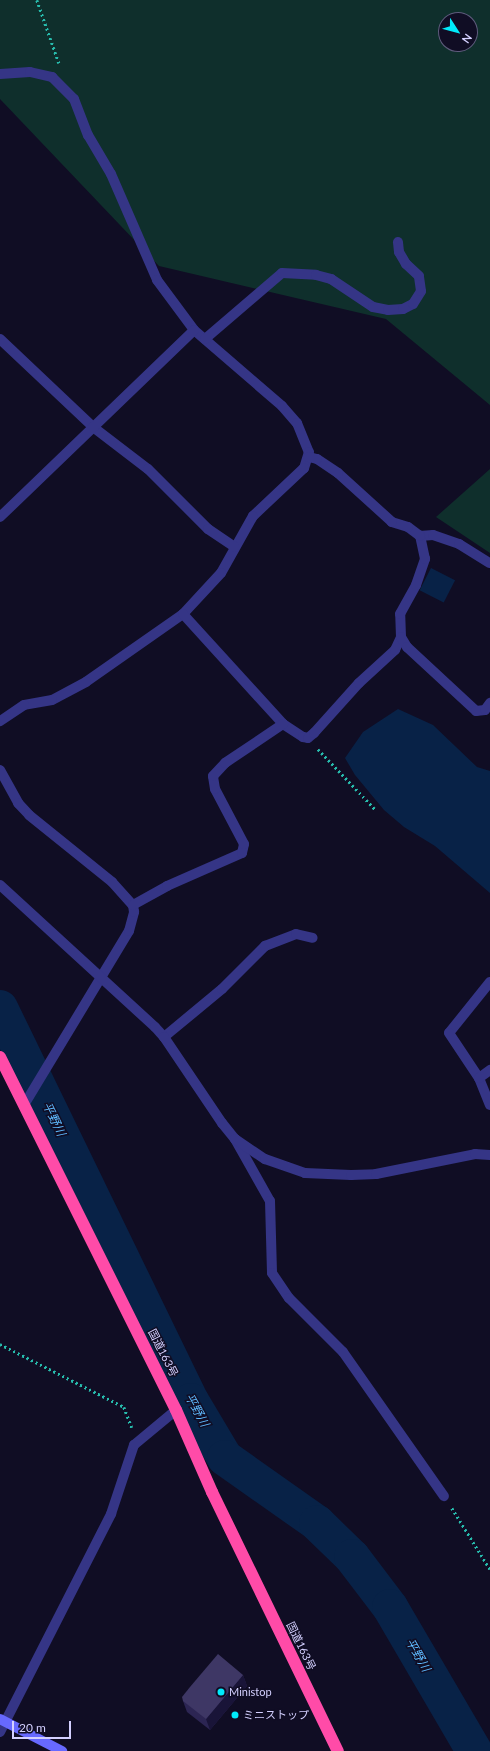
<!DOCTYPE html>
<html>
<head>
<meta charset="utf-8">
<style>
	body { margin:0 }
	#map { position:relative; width:490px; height:1751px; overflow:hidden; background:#100d24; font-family:Lato,"Noto Sans JP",sans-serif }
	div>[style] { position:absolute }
	.green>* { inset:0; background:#0f2f2c }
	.water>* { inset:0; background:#082247; transform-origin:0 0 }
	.river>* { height:36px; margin:-18px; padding:0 18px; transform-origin:18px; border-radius:18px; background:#082247 }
	.path>* { height:2.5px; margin-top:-1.25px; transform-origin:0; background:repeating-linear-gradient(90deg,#27bcad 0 2px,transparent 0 5px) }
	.lane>* { height:10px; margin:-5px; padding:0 5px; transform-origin:5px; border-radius:5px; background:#353586 }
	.street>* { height:10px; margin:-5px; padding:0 5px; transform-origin:5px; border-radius:5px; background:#353586 }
	.secondary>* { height:10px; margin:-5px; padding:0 5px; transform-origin:5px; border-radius:5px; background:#6769ff }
	.highway>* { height:12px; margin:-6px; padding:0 6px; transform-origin:6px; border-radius:6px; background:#ff4ba8 }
	.wall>* { inset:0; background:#2c2553 }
	.shaded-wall>* { inset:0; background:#191438 }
	.building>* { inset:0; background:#3e3765 }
	.dots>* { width:11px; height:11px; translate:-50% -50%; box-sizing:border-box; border:2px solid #100d24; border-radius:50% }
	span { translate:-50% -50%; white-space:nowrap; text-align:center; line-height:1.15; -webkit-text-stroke:3px #100d24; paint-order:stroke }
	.street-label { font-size:11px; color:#d4d0ff }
	.poi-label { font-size:11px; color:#d4d0ff }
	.left { translate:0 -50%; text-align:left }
	.water-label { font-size:12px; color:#5ebaff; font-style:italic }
	.north { position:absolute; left:438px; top:12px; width:40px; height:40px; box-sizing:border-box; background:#100d24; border:1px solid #5e5b7c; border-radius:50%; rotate:126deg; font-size:11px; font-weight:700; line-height:16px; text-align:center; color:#d4d0ff }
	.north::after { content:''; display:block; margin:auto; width:14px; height:18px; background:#00ebfb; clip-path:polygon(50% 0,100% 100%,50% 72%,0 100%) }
	.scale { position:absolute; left:12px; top:1721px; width:59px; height:18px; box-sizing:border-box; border:2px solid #d4d0ff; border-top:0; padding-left:5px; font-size:12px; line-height:14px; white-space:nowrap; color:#d4d0ff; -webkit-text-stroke:3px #100d24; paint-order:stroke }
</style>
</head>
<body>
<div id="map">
	<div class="green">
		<div style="clip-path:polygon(evenodd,0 0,490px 0,490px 405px,386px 319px,159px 266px,0 99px,0 0,446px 20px,470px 20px,470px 44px,446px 44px,446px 20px)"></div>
		<div style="clip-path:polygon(490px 469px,490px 553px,436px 517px)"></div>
	</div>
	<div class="water">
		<div style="left:431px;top:568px;width:27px;height:25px;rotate:27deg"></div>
		<div style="clip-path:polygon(398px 709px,433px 725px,477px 767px,490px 771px,490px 893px,435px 846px,404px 827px,384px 810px,355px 775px,345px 758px,363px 732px)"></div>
	</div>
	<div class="river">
		<div style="left:0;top:1008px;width:437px;rotate:64.1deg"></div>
		<div style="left:191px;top:1401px;width:66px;rotate:59.2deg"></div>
		<div style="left:225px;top:1458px;width:113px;rotate:35.2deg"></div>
		<div style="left:317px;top:1523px;width:49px;rotate:44.2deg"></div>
		<div style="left:352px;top:1557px;width:63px;rotate:52.8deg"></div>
		<div style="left:390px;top:1607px;width:167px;rotate:59.7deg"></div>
	</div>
	<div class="path">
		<div style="left:37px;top:0;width:67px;rotate:70.8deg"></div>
		<div style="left:318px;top:749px;width:83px;rotate:46.5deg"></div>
		<div style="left:0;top:1344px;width:139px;rotate:26.9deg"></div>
		<div style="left:124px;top:1407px;width:22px;rotate:69deg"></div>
		<div style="left:452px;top:1508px;width:72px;rotate:58.1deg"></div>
	</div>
	<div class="lane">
		<div style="left:0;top:74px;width:30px;rotate:-4deg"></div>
		<div style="left:30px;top:72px;width:23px;rotate:13deg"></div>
		<div style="left:52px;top:77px;width:31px;rotate:45deg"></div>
		<div style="left:74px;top:99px;width:39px;rotate:69deg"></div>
		<div style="left:88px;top:135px;width:45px;rotate:59.5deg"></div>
		<div style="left:111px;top:174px;width:116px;rotate:66.5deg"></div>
		<div style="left:157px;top:280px;width:62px;rotate:53.5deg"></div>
		<div style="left:194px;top:330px;width:116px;rotate:40.8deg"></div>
		<div style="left:282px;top:406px;width:23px;rotate:49deg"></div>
		<div style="left:297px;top:423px;width:31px;rotate:68deg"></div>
		<div style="left:309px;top:452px;width:17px;rotate:107deg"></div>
		<div style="left:304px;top:468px;width:70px;rotate:136.7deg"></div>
		<div style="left:253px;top:516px;width:65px;rotate:119.3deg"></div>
		<div style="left:221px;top:573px;width:56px;rotate:132.8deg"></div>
		<div style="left:183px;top:614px;width:118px;rotate:145deg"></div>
		<div style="left:86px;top:682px;width:38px;rotate:152deg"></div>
		<div style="left:52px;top:700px;width:28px;rotate:170deg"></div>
		<div style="left:24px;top:705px;width:29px;rotate:146deg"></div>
		<div style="left:0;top:339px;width:128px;rotate:43.4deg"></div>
		<div style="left:93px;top:427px;width:69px;rotate:37.4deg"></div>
		<div style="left:148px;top:469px;width:85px;rotate:45deg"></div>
		<div style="left:208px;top:529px;width:32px;rotate:34deg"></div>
		<div style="left:205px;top:339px;width:101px;rotate:-40.6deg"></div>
		<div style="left:282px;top:273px;width:34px;rotate:3deg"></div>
		<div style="left:316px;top:275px;width:16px;rotate:15deg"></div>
		<div style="left:331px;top:279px;width:50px;rotate:33.7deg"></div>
		<div style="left:373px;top:307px;width:15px;rotate:11deg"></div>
		<div style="left:388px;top:310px;width:15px;rotate:-4deg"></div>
		<div style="left:403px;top:309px;width:11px;rotate:-27deg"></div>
		<div style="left:413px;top:304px;width:15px;rotate:-58deg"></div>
		<div style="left:421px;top:291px;width:15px;rotate:-98deg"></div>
		<div style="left:419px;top:276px;width:18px;rotate:-137deg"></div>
		<div style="left:406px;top:264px;width:14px;rotate:-120deg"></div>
		<div style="left:399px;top:252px;width:10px;rotate:-96deg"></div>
		<div style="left:420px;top:536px;width:13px;rotate:-4deg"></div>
		<div style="left:433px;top:535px;width:28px;rotate:19deg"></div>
		<div style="left:459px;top:544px;width:36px;rotate:32deg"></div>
		<div style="left:183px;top:614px;width:149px;rotate:47.7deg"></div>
		<div style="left:283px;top:724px;width:24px;rotate:33deg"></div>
		<div style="left:303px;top:737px;width:5px;rotate:11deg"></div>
		<div style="left:308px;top:738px;width:8px;rotate:-40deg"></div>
		<div style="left:314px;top:733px;width:67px;rotate:-48deg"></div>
		<div style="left:359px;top:683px;width:49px;rotate:-42.5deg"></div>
		<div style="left:395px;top:650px;width:14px;rotate:-65deg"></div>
		<div style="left:401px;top:637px;width:23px;rotate:-92deg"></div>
		<div style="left:400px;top:614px;width:33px;rotate:-61deg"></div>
		<div style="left:416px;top:585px;width:28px;rotate:-71deg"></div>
		<div style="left:425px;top:559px;width:24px;rotate:-102deg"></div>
		<div style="left:420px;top:536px;width:15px;rotate:-143deg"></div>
		<div style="left:408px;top:527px;width:17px;rotate:-163deg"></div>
		<div style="left:392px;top:522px;width:73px;rotate:-137.8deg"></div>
		<div style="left:338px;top:473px;width:25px;rotate:-146deg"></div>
		<div style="left:317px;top:459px;width:9px;rotate:-167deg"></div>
		<div style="left:401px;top:637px;width:12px;rotate:59deg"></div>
		<div style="left:407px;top:647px;width:94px;rotate:42.8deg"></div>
		<div style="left:476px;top:711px;width:9px;rotate:-6deg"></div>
		<div style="left:485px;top:710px;width:9px;rotate:-54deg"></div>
		<div style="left:0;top:770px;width:38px;rotate:61deg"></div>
		<div style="left:18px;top:803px;width:16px;rotate:47deg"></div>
		<div style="left:29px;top:815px;width:107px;rotate:38.9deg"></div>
		<div style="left:112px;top:882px;width:31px;rotate:48deg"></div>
		<div style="left:164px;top:1037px;width:75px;rotate:-39.6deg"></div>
		<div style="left:222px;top:989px;width:61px;rotate:-45deg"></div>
		<div style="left:265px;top:946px;width:33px;rotate:-21deg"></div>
		<div style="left:296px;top:934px;width:17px;rotate:13deg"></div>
		<div style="left:24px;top:1105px;width:203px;rotate:-58.9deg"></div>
		<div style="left:129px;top:931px;width:20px;rotate:-75deg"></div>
		<div style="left:134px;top:912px;width:7px;rotate:-98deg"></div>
		<div style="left:133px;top:905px;width:39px;rotate:-29deg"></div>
		<div style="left:167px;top:886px;width:82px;rotate:-23.7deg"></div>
		<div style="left:242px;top:853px;width:9px;rotate:-77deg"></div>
		<div style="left:244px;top:844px;width:62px;rotate:-117.8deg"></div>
		<div style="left:215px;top:789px;width:13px;rotate:-99deg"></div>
		<div style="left:213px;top:776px;width:18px;rotate:-47deg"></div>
		<div style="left:225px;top:763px;width:70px;rotate:-33.9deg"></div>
		<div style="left:235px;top:1139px;width:71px;rotate:60.6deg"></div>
		<div style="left:270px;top:1201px;width:72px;rotate:88.4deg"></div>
		<div style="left:272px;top:1273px;width:30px;rotate:56deg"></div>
		<div style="left:289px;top:1298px;width:76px;rotate:45deg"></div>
		<div style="left:343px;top:1352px;width:176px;rotate:55deg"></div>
	</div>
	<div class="street">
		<div style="left:0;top:517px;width:269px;rotate:-43.9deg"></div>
		<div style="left:0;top:885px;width:210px;rotate:42.5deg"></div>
		<div style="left:155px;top:1027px;width:13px;rotate:48deg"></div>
		<div style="left:164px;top:1037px;width:104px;rotate:56deg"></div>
		<div style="left:222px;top:1123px;width:21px;rotate:51deg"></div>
		<div style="left:235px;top:1139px;width:36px;rotate:34deg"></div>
		<div style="left:265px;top:1159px;width:42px;rotate:19.3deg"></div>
		<div style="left:305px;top:1173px;width:46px;rotate:2.5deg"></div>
		<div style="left:351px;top:1175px;width:25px;rotate:-2deg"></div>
		<div style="left:376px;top:1174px;width:101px;rotate:-11.4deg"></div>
		<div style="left:475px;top:1154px;width:15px;rotate:4deg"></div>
		<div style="left:490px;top:982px;width:65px;rotate:128.8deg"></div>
		<div style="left:449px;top:1033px;width:54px;rotate:56.3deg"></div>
		<div style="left:479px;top:1078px;width:29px;rotate:68deg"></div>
		<div style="left:479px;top:1078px;width:14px;rotate:-36deg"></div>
		<div style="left:0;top:1732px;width:245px;rotate:-63deg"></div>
		<div style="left:111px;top:1514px;width:73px;rotate:-71.6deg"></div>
		<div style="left:134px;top:1445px;width:55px;rotate:-39.8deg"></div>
	</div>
	<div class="secondary">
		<div style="left:0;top:1719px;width:70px;rotate:27.3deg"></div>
	</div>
	<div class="highway">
		<div style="left:0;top:1057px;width:394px;rotate:63.5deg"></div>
		<div style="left:176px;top:1410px;width:90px;rotate:66.3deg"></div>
		<div style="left:212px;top:1492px;width:288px;rotate:64.1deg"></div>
	</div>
	<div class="wall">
		<div style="clip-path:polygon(243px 1675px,247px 1686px,210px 1730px,187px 1712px,183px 1701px)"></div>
	</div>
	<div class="shaded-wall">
		<div style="clip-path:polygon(243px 1675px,247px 1686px,210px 1730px,206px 1719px)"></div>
	</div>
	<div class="building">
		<div style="clip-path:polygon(218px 1654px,243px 1675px,206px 1719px,183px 1701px,182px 1697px,190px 1687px)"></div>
	</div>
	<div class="dots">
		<div style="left:221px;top:1692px;background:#00ebfb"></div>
		<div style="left:235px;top:1715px;background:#00ebfb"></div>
	</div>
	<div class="street-label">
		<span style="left:163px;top:1353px;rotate:63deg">国道163号</span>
		<span style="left:301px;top:1646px;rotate:64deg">国道163号</span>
	</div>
	<div class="poi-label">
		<span class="left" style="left:229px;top:1692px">Ministop</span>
		<span class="left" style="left:243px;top:1715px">ミニストップ</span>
	</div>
	<div class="water-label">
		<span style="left:54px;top:1119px;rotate:64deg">平野川</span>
		<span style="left:197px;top:1410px;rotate:61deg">平野川</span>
		<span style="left:418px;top:1655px;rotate:60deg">平野川</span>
	</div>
	<div class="north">N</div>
	<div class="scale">20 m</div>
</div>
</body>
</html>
